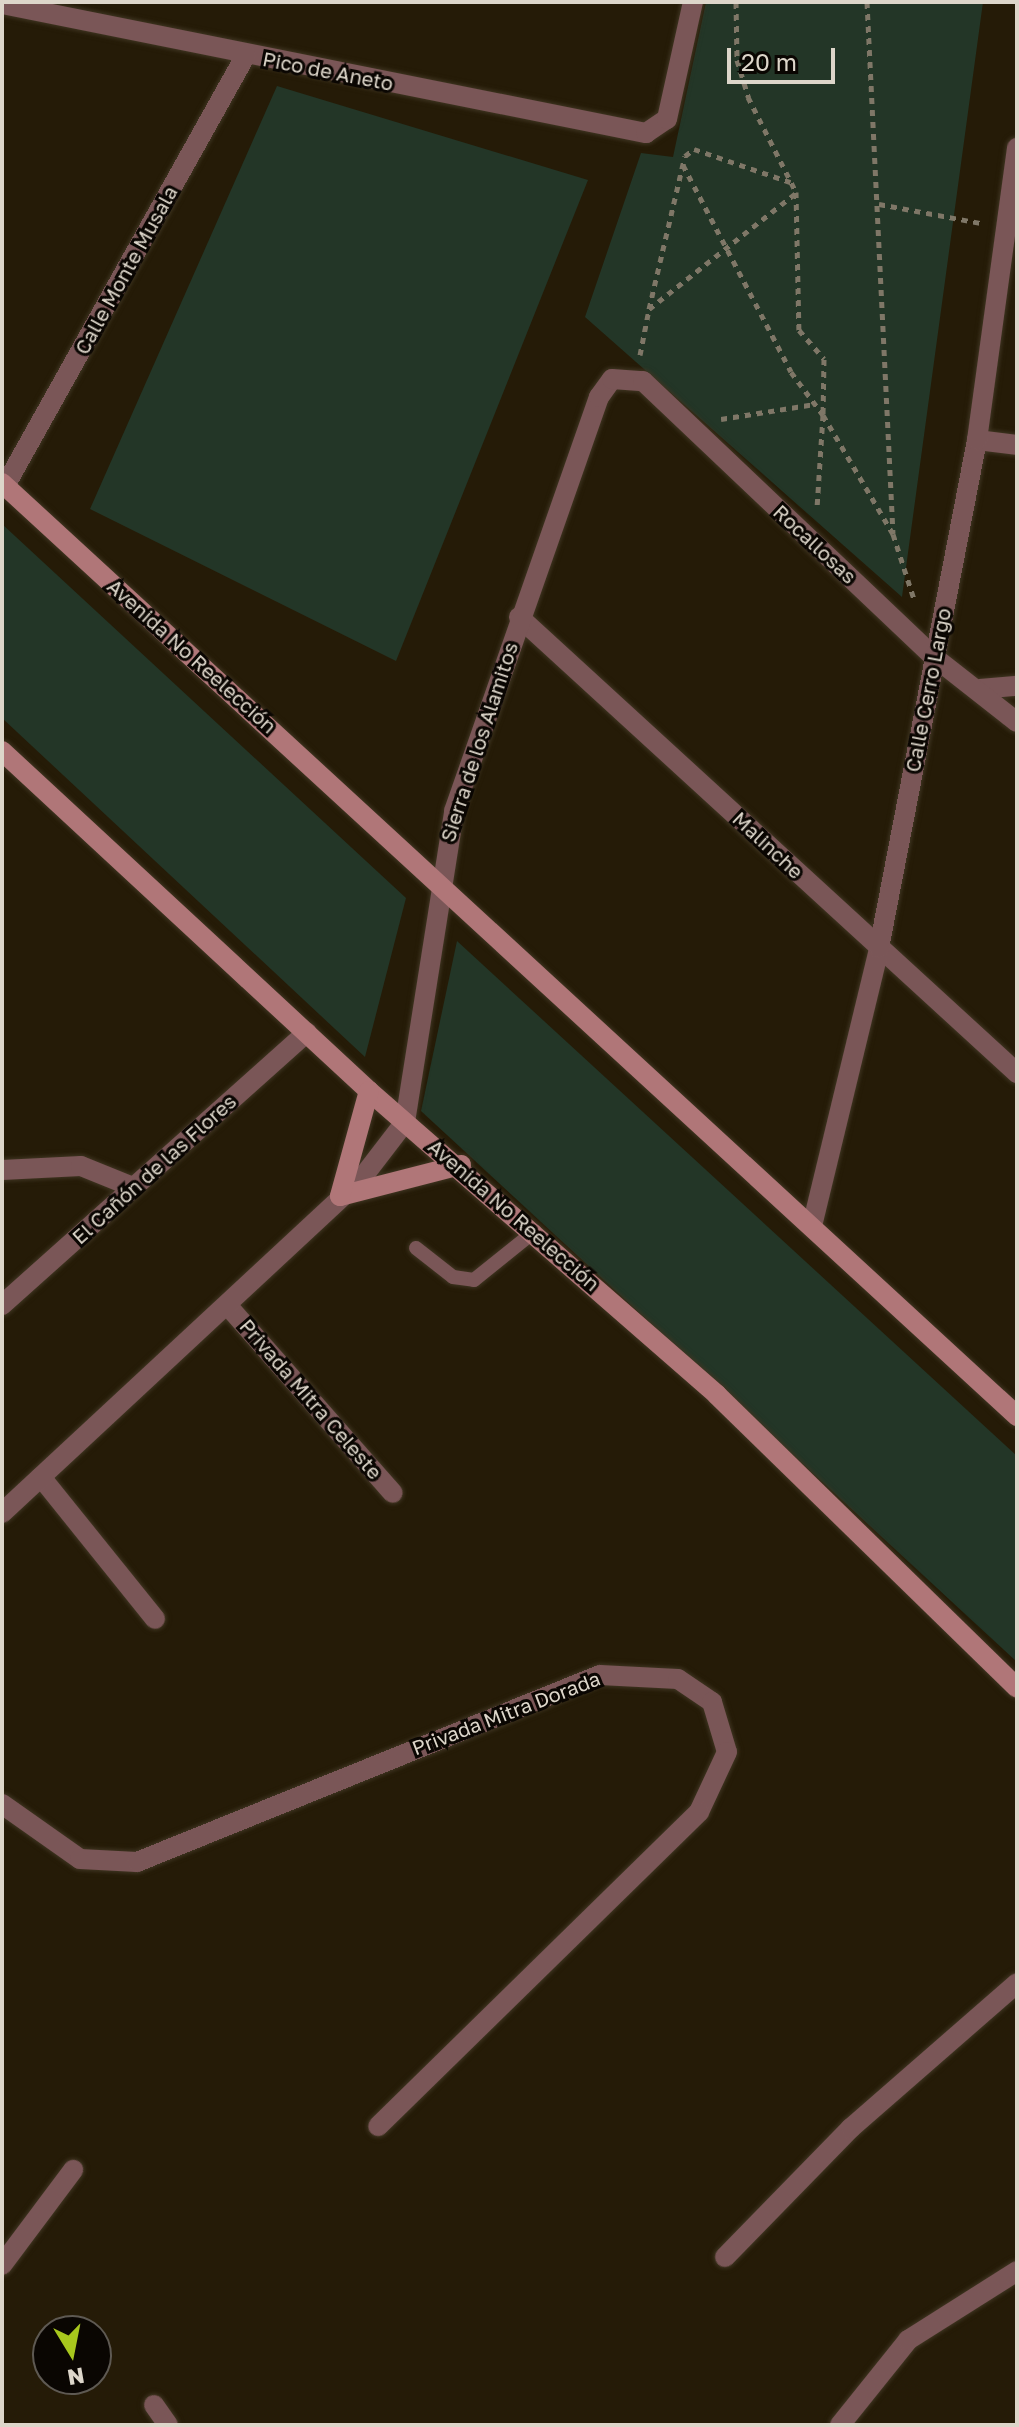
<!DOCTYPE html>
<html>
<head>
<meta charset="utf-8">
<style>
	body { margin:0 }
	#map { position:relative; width:1019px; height:2427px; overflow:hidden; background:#251b07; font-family:"Golos Text",sans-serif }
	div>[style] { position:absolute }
	.green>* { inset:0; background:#233627 }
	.path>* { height:5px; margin-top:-2.5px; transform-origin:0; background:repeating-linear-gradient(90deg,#7f7767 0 6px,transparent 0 12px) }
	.roads { filter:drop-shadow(0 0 2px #3f3522) drop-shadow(0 0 2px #3f3522) }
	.lane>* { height:14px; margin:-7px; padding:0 7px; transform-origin:7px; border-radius:7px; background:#7a5657 }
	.street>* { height:20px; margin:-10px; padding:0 10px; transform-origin:10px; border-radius:10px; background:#7a5657 }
	.secondary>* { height:20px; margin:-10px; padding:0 10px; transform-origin:10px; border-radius:10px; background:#b07678 }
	span { translate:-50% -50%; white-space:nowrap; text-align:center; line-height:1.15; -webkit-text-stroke:6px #0a0602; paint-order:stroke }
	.street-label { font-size:20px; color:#ddd6ca }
	.frame { position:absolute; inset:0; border:4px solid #ddd6ca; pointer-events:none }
	.north { position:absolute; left:32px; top:2315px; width:80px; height:80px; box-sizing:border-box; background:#0a0602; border:2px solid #5e5952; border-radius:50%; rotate:170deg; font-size:22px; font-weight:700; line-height:32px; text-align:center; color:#ddd6ca }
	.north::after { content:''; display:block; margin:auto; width:28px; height:36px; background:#a8c71d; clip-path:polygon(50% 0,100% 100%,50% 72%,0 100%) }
	.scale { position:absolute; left:727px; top:48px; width:108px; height:36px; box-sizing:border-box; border:4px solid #ddd6ca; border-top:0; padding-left:10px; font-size:24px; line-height:28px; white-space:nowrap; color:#ddd6ca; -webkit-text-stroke:6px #0a0602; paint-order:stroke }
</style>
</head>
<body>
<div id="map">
	<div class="green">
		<div style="clip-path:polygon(706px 2px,983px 2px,902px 597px,585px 317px,641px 153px,673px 157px)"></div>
		<div style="clip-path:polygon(277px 86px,588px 180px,396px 661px,90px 509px)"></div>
		<div style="clip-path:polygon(2px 524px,406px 898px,365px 1057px,2px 718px)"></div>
		<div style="clip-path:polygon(457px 941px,1017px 1456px,1017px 1662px,421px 1111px)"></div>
	</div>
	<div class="path">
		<div style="left:736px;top:2px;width:58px;rotate:89deg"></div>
		<div style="left:737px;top:60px;width:39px;rotate:73deg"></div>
		<div style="left:748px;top:97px;width:106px;rotate:63.2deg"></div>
		<div style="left:796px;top:192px;width:138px;rotate:88.8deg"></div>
		<div style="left:799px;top:330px;width:38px;rotate:49deg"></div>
		<div style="left:824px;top:359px;width:56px;rotate:91deg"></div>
		<div style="left:823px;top:415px;width:138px;rotate:59.5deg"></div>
		<div style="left:893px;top:534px;width:68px;rotate:72.1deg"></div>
		<div style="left:867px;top:2px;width:532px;rotate:87.2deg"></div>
		<div style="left:683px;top:165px;width:233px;rotate:62.4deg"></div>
		<div style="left:791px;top:372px;width:54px;rotate:53.3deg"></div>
		<div style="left:823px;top:415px;width:92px;rotate:93.7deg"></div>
		<div style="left:879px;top:204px;width:104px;rotate:10.6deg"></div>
		<div style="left:649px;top:309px;width:157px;rotate:-76.8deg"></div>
		<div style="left:685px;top:156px;width:11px;rotate:-38deg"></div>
		<div style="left:694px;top:149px;width:102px;rotate:19deg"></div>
		<div style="left:640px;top:355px;width:47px;rotate:-78.9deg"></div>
		<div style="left:649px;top:309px;width:187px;rotate:-38.3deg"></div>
		<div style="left:721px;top:419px;width:95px;rotate:-9.1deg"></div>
	</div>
	<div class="roads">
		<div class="lane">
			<div style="left:416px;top:1248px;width:47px;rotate:38.1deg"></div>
			<div style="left:453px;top:1277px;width:21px;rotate:8deg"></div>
			<div style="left:474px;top:1280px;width:78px;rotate:-38.8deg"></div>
		</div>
		<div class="street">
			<div style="left:2px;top:4px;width:657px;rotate:11.33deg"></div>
			<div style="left:646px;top:133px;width:25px;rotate:-34deg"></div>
			<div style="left:667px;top:119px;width:120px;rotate:-77.5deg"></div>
			<div style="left:977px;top:440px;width:40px;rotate:7.1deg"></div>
			<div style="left:5px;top:486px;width:494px;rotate:-60.8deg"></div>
			<div style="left:519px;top:617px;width:675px;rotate:42.48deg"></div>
			<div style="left:980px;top:689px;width:37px;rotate:-5deg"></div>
			<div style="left:2px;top:1170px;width:79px;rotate:-2.9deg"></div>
			<div style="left:81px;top:1166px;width:56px;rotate:22deg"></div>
			<div style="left:812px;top:1226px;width:286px;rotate:-76.4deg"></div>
			<div style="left:879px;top:948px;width:517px;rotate:-79.08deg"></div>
			<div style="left:977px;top:440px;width:295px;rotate:-82.2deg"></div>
			<div style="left:2px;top:1305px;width:409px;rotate:-41.8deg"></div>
			<div style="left:228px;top:1306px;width:249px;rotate:48.6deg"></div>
			<div style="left:41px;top:1477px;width:182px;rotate:51.2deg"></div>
			<div style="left:2px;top:1513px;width:492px;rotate:-42.9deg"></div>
			<div style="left:362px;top:1178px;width:71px;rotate:-52.5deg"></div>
			<div style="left:405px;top:1122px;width:315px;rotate:-81deg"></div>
			<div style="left:454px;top:811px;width:439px;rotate:-70.7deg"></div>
			<div style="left:599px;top:397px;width:22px;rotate:-54deg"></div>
			<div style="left:612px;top:379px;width:31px;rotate:4deg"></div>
			<div style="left:643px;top:381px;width:401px;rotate:43.5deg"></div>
			<div style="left:934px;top:657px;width:105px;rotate:38.1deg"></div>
			<div style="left:2px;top:1804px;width:95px;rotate:35.2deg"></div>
			<div style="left:80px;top:1859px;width:57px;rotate:3deg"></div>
			<div style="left:137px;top:1862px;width:499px;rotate:-22deg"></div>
			<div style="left:600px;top:1675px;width:78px;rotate:2.9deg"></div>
			<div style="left:678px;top:1679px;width:41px;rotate:34.1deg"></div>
			<div style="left:712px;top:1702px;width:52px;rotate:73.3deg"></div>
			<div style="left:727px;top:1752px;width:66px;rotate:115deg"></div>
			<div style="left:699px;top:1812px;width:449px;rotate:135.6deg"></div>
			<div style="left:725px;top:2257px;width:180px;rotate:-45.7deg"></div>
			<div style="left:851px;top:2128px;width:220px;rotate:-41.1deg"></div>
			<div style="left:2px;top:2265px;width:119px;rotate:-53.2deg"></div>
			<div style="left:154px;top:2405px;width:24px;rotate:55deg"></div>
			<div style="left:840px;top:2425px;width:109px;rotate:-51.3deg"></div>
			<div style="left:908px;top:2340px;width:129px;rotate:-32.3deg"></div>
		</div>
		<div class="secondary">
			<div style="left:2px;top:483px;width:1379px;rotate:42.59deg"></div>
			<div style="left:2px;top:751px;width:500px;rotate:42.81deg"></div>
			<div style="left:369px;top:1091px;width:462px;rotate:41.1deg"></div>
			<div style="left:717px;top:1395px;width:419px;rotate:44.3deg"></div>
			<div style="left:340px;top:1196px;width:125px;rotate:-14.4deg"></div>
			<div style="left:340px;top:1196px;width:109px;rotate:-74.6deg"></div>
		</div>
	</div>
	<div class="street-label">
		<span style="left:328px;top:71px;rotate:11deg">Pico de Aneto</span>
		<span style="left:126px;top:270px;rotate:-61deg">Calle Monte Musala</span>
		<span style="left:815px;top:544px;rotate:43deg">Rocallosas</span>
		<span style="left:192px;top:656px;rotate:42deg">Avenida No Reelección</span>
		<span style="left:928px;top:690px;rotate:-79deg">Calle Cerro Largo</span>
		<span style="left:479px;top:742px;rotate:-72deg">Sierra de los Alamitos</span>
		<span style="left:768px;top:845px;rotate:43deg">Malinche</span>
		<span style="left:154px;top:1169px;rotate:-42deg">El Cañón de las Flores</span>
		<span style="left:514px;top:1215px;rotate:41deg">Avenida No Reelección</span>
		<span style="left:311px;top:1399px;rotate:49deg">Privada Mitra Celeste</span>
		<span style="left:506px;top:1713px;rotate:-21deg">Privada Mitra Dorada</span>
	</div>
	<div class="frame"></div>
	<div class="north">N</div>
	<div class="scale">20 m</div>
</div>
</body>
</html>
